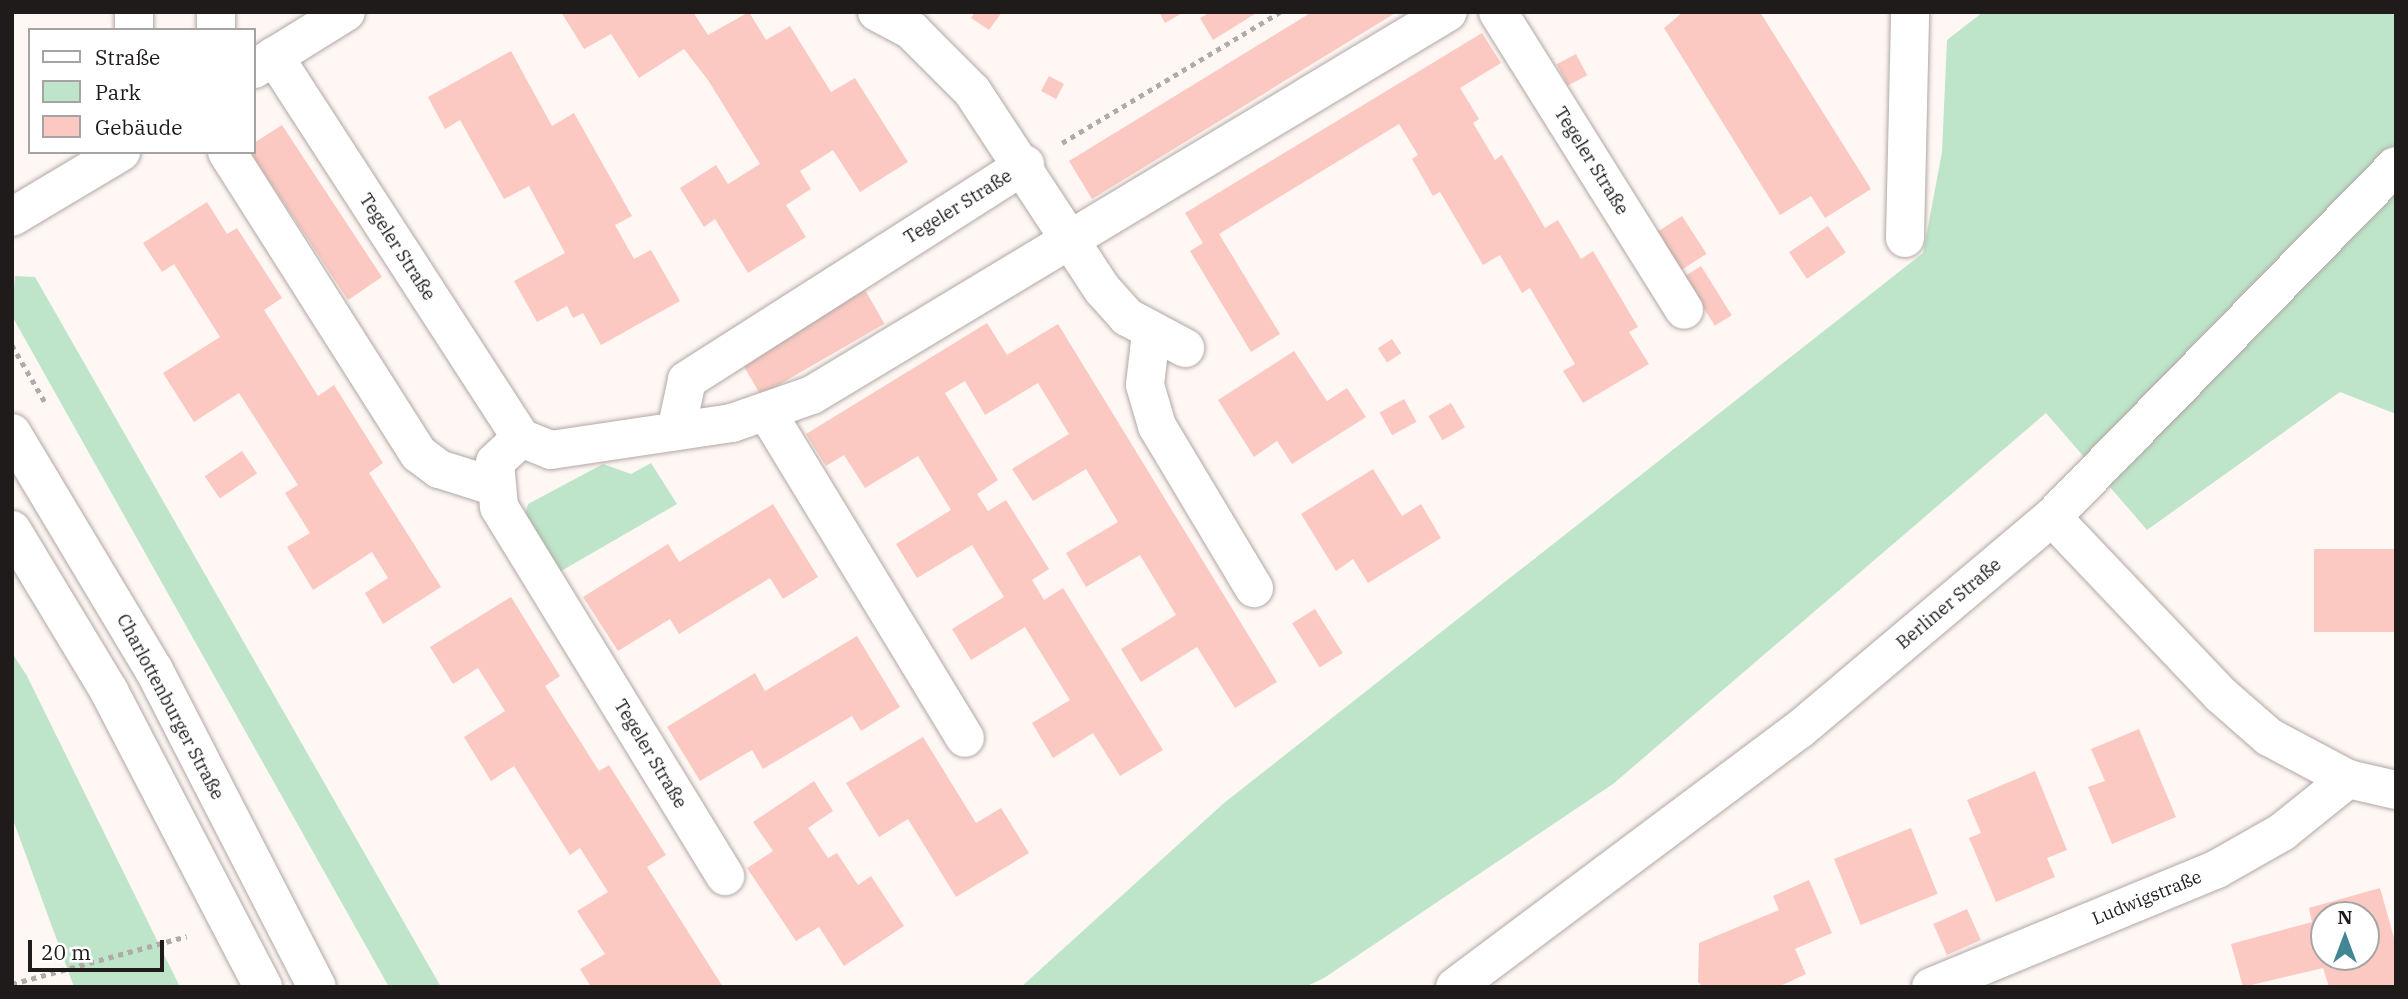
<!DOCTYPE html>
<html>
<head>
<meta charset="utf-8">
<style>
	body { margin:0 }
	#map { position:relative; width:2408px; height:999px; overflow:hidden; background:#fff7f3; font-family:"IBM Plex Serif",serif }
	div>[style] { position:absolute }
	.green>* { inset:0; background:#bee4ca }
	.building>* { inset:0; background:#fbc9c2; transform-origin:0 0 }
	.path>* { height:4.5px; margin-top:-2.25px; transform-origin:0; background:repeating-linear-gradient(90deg,#b1aba8 0 5px,transparent 0 10px) }
	.roads { filter:drop-shadow(0 0 2px #b0a8a5) drop-shadow(0 0 2px #b0a8a5) }
	.minor>* { height:38px; margin:-19px; padding:0 19px; transform-origin:19px; border-radius:19px; background:#fff }
	span { translate:-50% -50%; white-space:nowrap; text-align:center; line-height:1.15; -webkit-text-stroke:6px #fff; paint-order:stroke }
	.street-label { font-size:18px; color:#1e1b1a }
	.frame { position:absolute; inset:0; border:14px solid #1e1b1a; pointer-events:none }
	.legend { position:absolute; left:28px; top:28px; width:228px; height:126px; box-sizing:border-box; background:#fff; border:2px solid #a5a4a3; margin:0; padding:9px 12px; list-style:none; font-size:21px; color:#1e1b1a }
	.legend li { display:flex; align-items:center; gap:14px; height:35px }
	.legend b { width:35px; border:2px solid #a5a4a3 }
	.north { position:absolute; left:2310px; top:901px; width:70px; height:70px; box-sizing:border-box; background:#fff; border:2px solid #a5a4a3; border-radius:50%; rotate:0deg; font-size:19px; font-weight:700; line-height:28px; text-align:center; color:#1e1b1a }
	.north::after { content:''; display:block; margin:auto; width:24px; height:32px; background:#418793; clip-path:polygon(50% 0,100% 100%,50% 72%,0 100%) }
	.scale { position:absolute; left:28px; top:940px; width:136px; height:32px; box-sizing:border-box; border:4px solid #1e1b1a; border-top:0; padding-left:9px; font-size:21px; line-height:24px; white-space:nowrap; color:#1e1b1a; -webkit-text-stroke:5px #fff; paint-order:stroke }
</style>
</head>
<body>
<div id="map">
	<div class="green">
		<div style="clip-path:polygon(1983px 12px,2396px 12px,2396px 414px,2340px 392px,2147px 530px,2046px 413px,1613px 784px,1324px 978px,1305px 987px,1021px 987px,1224px 803px,1923px 253px,1942px 152px,1947px 40px)"></div>
		<div style="clip-path:polygon(15px 276px,35px 277px,441px 987px,389px 987px,12px 316px)"></div>
		<div style="clip-path:polygon(651px 463px,677px 504px,556px 574px,523px 521px,528px 504px,603px 464px,631px 474px)"></div>
		<div style="clip-path:polygon(12px 653px,27px 676px,180px 987px,74px 987px,12px 817px)"></div>
	</div>
	<div class="building">
		<div style="clip-path:polygon(561px 12px,693px 12px,708px 35px,749px 12px,766px 40px,790px 26px,831px 92px,855px 78px,908px 162px,860px 192px,833px 150px,800px 171px,811px 189px,786px 205px,806px 237px,748px 273px,715px 219px,704px 227px,680px 188px,716px 165px,728px 184px,760px 164px,708px 80px,684px 49px,639px 78px,611px 34px,584px 49px)"></div>
		<div style="clip-path:polygon(975px 12px,1002px 12px,989px 30px,971px 18px)"></div>
		<div style="clip-path:polygon(1159px 12px,1184px 12px,1165px 23px)"></div>
		<div style="clip-path:polygon(1210px 12px,1258px 12px,1213px 40px,1200px 18px)"></div>
		<div style="clip-path:polygon(1312px 12px,1397px 12px,1092px 199px,1069px 161px)"></div>
		<div style="clip-path:polygon(1683px 12px,1760px 12px,1871px 189px,1825px 218px,1811px 196px,1780px 215px,1664px 28px)"></div>
		<div style="clip-path:polygon(1482px 33px,1501px 63px,1460px 88px,1479px 119px,1473px 123px,1495px 160px,1502px 155px,1545px 228px,1558px 220px,1581px 259px,1593px 251px,1638px 327px,1629px 332px,1649px 364px,1583px 403px,1563px 371px,1575px 364px,1530px 288px,1522px 293px,1500px 255px,1483px 265px,1440px 192px,1433px 196px,1412px 159px,1418px 155px,1399px 124px,1219px 234px,1280px 334px,1251px 352px,1190px 251px,1203px 243px,1185px 213px)"></div>
		<div style="clip-path:polygon(511px 51px,552px 126px,574px 113px,632px 216px,615px 225px,634px 259px,651px 250px,680px 301px,601px 345px,583px 313px,573px 318px,567px 306px,537px 322px,514px 281px,565px 253px,529px 186px,504px 199px,460px 120px,445px 129px,428px 97px)"></div>
		<div style="left:1576px;top:54px;width:24px;height:22px;rotate:62deg"></div>
		<div style="left:1049px;top:76px;width:17px;height:17px;rotate:28deg"></div>
		<div style="clip-path:polygon(282px 125px,382px 277px,348px 300px,250px 152px,254px 143px)"></div>
		<div style="clip-path:polygon(207px 202px,227px 234px,237px 228px,282px 298px,264px 310px,318px 396px,334px 385px,383px 463px,369px 473px,441px 587px,383px 624px,365px 593px,388px 578px,372px 552px,313px 590px,287px 547px,310px 533px,285px 493px,298px 485px,239px 393px,194px 422px,163px 373px,220px 337px,174px 264px,162px 272px,143px 243px)"></div>
		<div style="left:1682px;top:216px;width:45px;height:30px;rotate:57deg"></div>
		<div style="left:1828px;top:226px;width:32px;height:47px;rotate:56deg"></div>
		<div style="left:1701px;top:266px;width:58px;height:20px;rotate:58deg"></div>
		<div style="left:865px;top:290px;width:39px;height:143px;rotate:60deg"></div>
		<div style="clip-path:polygon(987px 323px,1007px 355px,1058px 324px,1277px 682px,1235px 708px,1197px 647px,1141px 682px,1121px 649px,1176px 615px,1140px 555px,1086px 587px,1066px 553px,1118px 522px,1086px 469px,1033px 501px,1012px 469px,1069px 434px,1038px 383px,985px 415px,965px 381px,945px 393px,998px 480px,977px 494px,988px 511px,1006px 500px,1049px 569px,1032px 580px,1044px 600px,1063px 588px,1163px 750px,1120px 776px,1093px 733px,1053px 758px,1032px 723px,1070px 700px,1025px 627px,971px 660px,952px 629px,1004px 597px,972px 545px,917px 578px,896px 544px,951px 510px,918px 456px,865px 488px,844px 455px,826px 466px,806px 434px)"></div>
		<div style="left:1392px;top:339px;width:17px;height:17px;rotate:57deg"></div>
		<div style="clip-path:polygon(1294px 351px,1327px 401px,1347px 388px,1366px 417px,1292px 464px,1277px 441px,1254px 457px,1218px 400px)"></div>
		<div style="left:1404px;top:399px;width:26px;height:28px;rotate:61deg"></div>
		<div style="left:1451px;top:403px;width:28px;height:26px;rotate:60deg"></div>
		<div style="left:242px;top:451px;width:27px;height:45px;rotate:56deg"></div>
		<div style="clip-path:polygon(1373px 469px,1402px 516px,1421px 504px,1441px 538px,1368px 583px,1353px 559px,1336px 571px,1301px 514px)"></div>
		<div style="clip-path:polygon(773px 504px,818px 577px,783px 599px,770px 578px,679px 634px,670px 619px,618px 651px,583px 597px,668px 544px,679px 562px)"></div>
		<div style="left:2314px;top:549px;width:81px;height:83px"></div>
		<div style="clip-path:polygon(511px 597px,560px 676px,545px 686px,599px 771px,609px 765px,666px 855px,647px 867px,723px 987px,591px 987px,580px 969px,605px 954px,577px 911px,608px 892px,580px 848px,570px 855px,514px 766px,491px 781px,464px 737px,505px 711px,478px 668px,453px 684px,430px 647px)"></div>
		<div style="left:1315px;top:609px;width:52px;height:27px;rotate:58deg"></div>
		<div style="clip-path:polygon(857px 636px,900px 707px,861px 731px,852px 716px,763px 769px,752px 750px,700px 781px,667px 727px,755px 673px,765px 691px)"></div>
		<div style="clip-path:polygon(2139px 729px,2176px 817px,2112px 844px,2088px 787px,2105px 781px,2091px 749px)"></div>
		<div style="clip-path:polygon(923px 737px,976px 823px,1001px 808px,1029px 853px,956px 897px,908px 819px,879px 837px,846px 783px)"></div>
		<div style="clip-path:polygon(2035px 771px,2067px 850px,2047px 858px,2055px 877px,1996px 902px,1969px 838px,1981px 833px,1967px 800px)"></div>
		<div style="clip-path:polygon(814px 781px,833px 811px,808px 828px,828px 858px,837px 853px,858px 885px,871px 876px,904px 926px,844px 966px,819px 927px,796px 941px,747px 868px,773px 851px,753px 822px)"></div>
		<div style="left:1911px;top:828px;width:71px;height:83px;rotate:68deg"></div>
		<div style="clip-path:polygon(1809px 880px,1832px 933px,1795px 949px,1806px 974px,1778px 987px,1703px 987px,1698px 982px,1699px 943px,1779px 910px,1773px 896px)"></div>
		<div style="clip-path:polygon(evenodd,2380px 888px,2396px 945px,2396px 987px,2329px 987px,2323px 968px,2243px 987px,2231px 944px,2312px 922px,2309px 908px,2380px 888px,2324px 915px,2366px 915px,2366px 957px,2324px 957px,2324px 915px)"></div>
		<div style="left:1967px;top:909px;width:34px;height:37px;rotate:66deg"></div>
	</div>
	<div class="path">
		<div style="left:1062px;top:143px;width:254px;rotate:-31deg"></div>
		<div style="left:12px;top:345px;width:66px;rotate:59.9deg"></div>
		<div style="left:12px;top:984px;width:181px;rotate:-15.3deg"></div>
	</div>
	<div class="roads">
		<div class="minor">
			<div style="left:877px;top:12px;width:40px;rotate:28deg"></div>
			<div style="left:912px;top:31px;width:85px;rotate:45deg"></div>
			<div style="left:972px;top:91px;width:237px;rotate:56.7deg"></div>
			<div style="left:1102px;top:289px;width:38px;rotate:48deg"></div>
			<div style="left:1127px;top:317px;width:66px;rotate:28.1deg"></div>
			<div style="left:1498px;top:12px;width:351px;rotate:58deg"></div>
			<div style="left:134px;top:30px;width:18px;rotate:-90deg"></div>
			<div style="left:216px;top:30px;width:18px;rotate:-90deg"></div>
			<div style="left:274px;top:56px;width:455px;rotate:57.1deg"></div>
			<div style="left:521px;top:438px;width:32px;rotate:22deg"></div>
			<div style="left:551px;top:450px;width:183px;rotate:-8.5deg"></div>
			<div style="left:732px;top:423px;width:85px;rotate:-19.3deg"></div>
			<div style="left:812px;top:395px;width:742px;rotate:-31.06deg"></div>
			<div style="left:254px;top:69px;width:108px;rotate:-31.8deg"></div>
			<div style="left:227px;top:152px;width:358px;rotate:57.6deg"></div>
			<div style="left:419px;top:454px;width:25px;rotate:37deg"></div>
			<div style="left:439px;top:469px;width:57px;rotate:17.5deg"></div>
			<div style="left:12px;top:217px;width:127px;rotate:-30.8deg"></div>
			<div style="left:1905px;top:238px;width:226px;rotate:-88.7deg"></div>
			<div style="left:1151px;top:333px;width:52px;rotate:96.6deg"></div>
			<div style="left:1145px;top:385px;width:43px;rotate:73.7deg"></div>
			<div style="left:1157px;top:426px;width:189px;rotate:59.1deg"></div>
			<div style="left:768px;top:414px;width:379px;rotate:58.7deg"></div>
			<div style="left:676px;top:431px;width:52px;rotate:-77.8deg"></div>
			<div style="left:687px;top:380px;width:401px;rotate:-32.5deg"></div>
			<div style="left:12px;top:433px;width:276px;rotate:59.1deg"></div>
			<div style="left:154px;top:670px;width:356px;rotate:62.8deg"></div>
			<div style="left:521px;top:438px;width:35px;rotate:137deg"></div>
			<div style="left:495px;top:462px;width:45px;rotate:84.9deg"></div>
			<div style="left:499px;top:507px;width:433px;rotate:58.5deg"></div>
			<div style="left:2052px;top:517px;width:245px;rotate:46.5deg"></div>
			<div style="left:2221px;top:695px;width:64px;rotate:41.2deg"></div>
			<div style="left:2269px;top:737px;width:89px;rotate:28deg"></div>
			<div style="left:2348px;top:779px;width:49px;rotate:12.9deg"></div>
			<div style="left:12px;top:530px;width:188px;rotate:58.9deg"></div>
			<div style="left:109px;top:691px;width:334px;rotate:62.5deg"></div>
			<div style="left:1455px;top:987px;width:429px;rotate:-36.8deg"></div>
			<div style="left:1799px;top:730px;width:331px;rotate:-40.1deg"></div>
			<div style="left:2052px;top:517px;width:491px;rotate:-45.6deg"></div>
			<div style="left:1931px;top:987px;width:309px;rotate:-22.4deg"></div>
			<div style="left:2217px;top:869px;width:75px;rotate:-29.6deg"></div>
			<div style="left:2282px;top:832px;width:85px;rotate:-38.8deg"></div>
		</div>
	</div>
	<div class="street-label">
		<span style="left:1591px;top:161px;rotate:58deg">Tegeler Straße</span>
		<span style="left:958px;top:207px;rotate:-32deg">Tegeler Straße</span>
		<span style="left:397px;top:247px;rotate:57deg">Tegeler Straße</span>
		<span style="left:1949px;top:604px;rotate:-40deg">Berliner Straße</span>
		<span style="left:170px;top:707px;rotate:62deg">Charlottenburger Straße</span>
		<span style="left:650px;top:754px;rotate:59deg">Tegeler Straße</span>
		<span style="left:2147px;top:898px;rotate:-22deg">Ludwigstraße</span>
	</div>
	<div class="frame"></div>
	<ul class="legend">
	<li><b style="height:9px;background:#fff"></b>Straße</li>
	<li><b style="height:19px;background:#bee4ca"></b>Park</li>
	<li><b style="height:19px;background:#fbc9c2"></b>Gebäude</li>
	</ul>
	<div class="north">N</div>
	<div class="scale">20 m</div>
</div>
</body>
</html>
